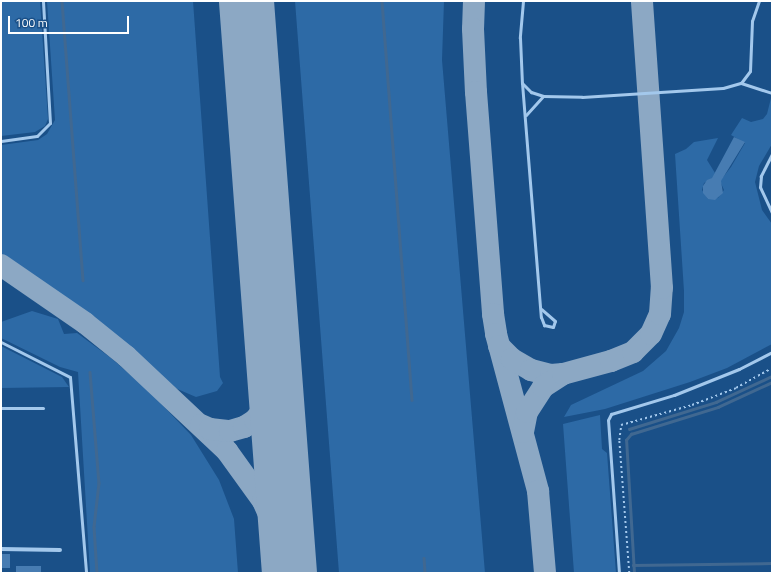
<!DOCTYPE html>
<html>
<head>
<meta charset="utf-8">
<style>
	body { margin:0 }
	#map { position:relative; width:773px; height:574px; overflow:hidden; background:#1a5088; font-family:"Titillium Web",sans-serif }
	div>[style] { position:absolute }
	.green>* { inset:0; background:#2d6aa6 }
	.stream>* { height:2.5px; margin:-1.25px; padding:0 1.25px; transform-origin:1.25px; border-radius:1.25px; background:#406891 }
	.taxiway>* { height:22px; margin:-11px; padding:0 11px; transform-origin:11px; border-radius:11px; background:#8ca8c4 }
	.runway>* { height:55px; margin:-27.5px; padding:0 27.5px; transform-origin:27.5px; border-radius:27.5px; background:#8ca8c4 }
	.building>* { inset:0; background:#477cb2; transform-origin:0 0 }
	.path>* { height:1.5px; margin-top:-0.75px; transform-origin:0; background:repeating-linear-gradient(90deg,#a3c8ec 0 2px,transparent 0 5px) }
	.lane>* { height:3px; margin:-1.5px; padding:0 1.5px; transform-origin:1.5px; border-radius:1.5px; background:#a3c8ec }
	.street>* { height:4px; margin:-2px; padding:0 2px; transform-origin:2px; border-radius:2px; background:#a3c8ec }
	span { translate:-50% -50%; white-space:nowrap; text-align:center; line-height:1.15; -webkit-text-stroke:4px #1a5088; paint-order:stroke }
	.frame { position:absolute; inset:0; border:2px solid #fff; pointer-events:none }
	.scale { position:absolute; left:8px; top:16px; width:121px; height:18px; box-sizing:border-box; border:2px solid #fff; border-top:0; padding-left:5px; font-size:12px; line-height:14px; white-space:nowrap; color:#fff; -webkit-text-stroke:3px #1a5088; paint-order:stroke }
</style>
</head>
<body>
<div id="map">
	<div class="green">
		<div style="clip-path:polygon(1px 1px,40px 1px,48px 119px,45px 126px,35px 132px,1px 136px)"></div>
		<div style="clip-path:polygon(47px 1px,193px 1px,220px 377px,223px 383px,217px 391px,196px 397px,175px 388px,92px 319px,1px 255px,1px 145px,38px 140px,47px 134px,55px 120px)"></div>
		<div style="clip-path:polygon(295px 1px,444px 1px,442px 60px,485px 573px,339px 573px)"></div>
		<div style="clip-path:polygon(771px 98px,772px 144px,759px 166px,755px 182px,762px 210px,772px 224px,772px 344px,727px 368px,690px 382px,605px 409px,564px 417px,571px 405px,643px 371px,666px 351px,679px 328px,684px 312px,684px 291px,675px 154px,686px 149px,694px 142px,718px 138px,707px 160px,715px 173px,713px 178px,704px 183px,702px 190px,708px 199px,718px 198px,724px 190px,720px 181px,731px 167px,745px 143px,731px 135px,742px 118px,751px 122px,763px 119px,767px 114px)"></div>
		<div style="clip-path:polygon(32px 311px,58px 319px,64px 334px,77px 333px,111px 358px,148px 390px,191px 435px,219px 480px,234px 519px,238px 573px,90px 573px,78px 372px,60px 367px,1px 338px,1px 322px)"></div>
		<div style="clip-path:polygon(1px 346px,62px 377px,69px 387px,1px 388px)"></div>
		<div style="clip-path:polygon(600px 415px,602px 449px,607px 453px,616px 573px,574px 573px,563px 424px)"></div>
	</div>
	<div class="stream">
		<div style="left:62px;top:1px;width:280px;rotate:85.7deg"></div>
		<div style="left:382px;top:1px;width:400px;rotate:85.7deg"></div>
		<div style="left:90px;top:372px;width:111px;rotate:85.4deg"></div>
		<div style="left:99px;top:483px;width:44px;rotate:96.5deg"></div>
		<div style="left:94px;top:527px;width:46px;rotate:86.3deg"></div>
		<div style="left:629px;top:429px;width:91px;rotate:-17.2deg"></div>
		<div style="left:716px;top:402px;width:62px;rotate:-24.9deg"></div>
		<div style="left:424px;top:558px;width:15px;rotate:86deg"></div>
		<div style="left:633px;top:565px;width:139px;rotate:-0.8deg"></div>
		<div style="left:634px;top:573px;width:133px;rotate:-93.4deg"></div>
		<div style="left:626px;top:440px;width:8px;rotate:-50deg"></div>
		<div style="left:631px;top:434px;width:91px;rotate:-17.2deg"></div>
		<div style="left:718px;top:407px;width:60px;rotate:-24.8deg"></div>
	</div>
	<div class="taxiway">
		<div style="left:474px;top:1px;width:28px;rotate:92deg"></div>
		<div style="left:473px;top:29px;width:63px;rotate:87.3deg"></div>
		<div style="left:476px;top:92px;width:223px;rotate:85.6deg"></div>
		<div style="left:493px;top:314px;width:20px;rotate:81deg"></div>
		<div style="left:496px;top:334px;width:163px;rotate:75deg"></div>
		<div style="left:538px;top:491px;width:82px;rotate:85.1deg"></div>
		<div style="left:247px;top:13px;width:12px;rotate:-90deg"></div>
		<div style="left:1px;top:265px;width:102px;rotate:34.6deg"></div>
		<div style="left:85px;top:323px;width:53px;rotate:38.8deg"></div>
		<div style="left:126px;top:356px;width:139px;rotate:43.2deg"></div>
		<div style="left:227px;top:451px;width:62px;rotate:54.2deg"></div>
		<div style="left:263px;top:501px;width:30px;rotate:66deg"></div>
		<div style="left:275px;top:528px;width:47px;rotate:75.1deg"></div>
		<div style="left:499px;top:346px;width:18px;rotate:45deg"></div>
		<div style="left:512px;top:359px;width:22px;rotate:30deg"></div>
		<div style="left:531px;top:370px;width:21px;rotate:14deg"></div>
		<div style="left:551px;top:375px;width:12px;rotate:-5deg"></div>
		<div style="left:201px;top:425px;width:10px;rotate:24deg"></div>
		<div style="left:210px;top:429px;width:20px;rotate:6deg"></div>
		<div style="left:230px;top:431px;width:15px;rotate:-16deg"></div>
		<div style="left:244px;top:427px;width:13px;rotate:-32deg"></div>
		<div style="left:255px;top:420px;width:26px;rotate:-51deg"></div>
		<div style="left:271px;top:400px;width:35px;rotate:-87deg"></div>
		<div style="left:523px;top:432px;width:20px;rotate:-79deg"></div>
		<div style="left:527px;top:412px;width:30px;rotate:-57deg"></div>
		<div style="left:543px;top:387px;width:24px;rotate:-33deg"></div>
		<div style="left:563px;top:374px;width:50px;rotate:-15.2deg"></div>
		<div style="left:611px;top:361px;width:24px;rotate:-22deg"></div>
		<div style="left:633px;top:352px;width:25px;rotate:-45deg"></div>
		<div style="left:651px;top:334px;width:22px;rotate:-66deg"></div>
		<div style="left:660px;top:314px;width:26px;rotate:-86deg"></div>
		<div style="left:662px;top:288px;width:288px;rotate:-94deg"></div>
	</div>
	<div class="runway">
		<div style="left:246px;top:1px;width:574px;rotate:85.7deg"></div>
	</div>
	<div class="building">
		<div style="clip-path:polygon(734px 137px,745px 142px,721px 181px,723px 193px,715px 200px,708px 199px,703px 193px,703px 186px,707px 180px,712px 178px)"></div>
		<div style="left:1px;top:554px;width:9px;height:14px"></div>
		<div style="left:16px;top:566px;width:25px;height:7px"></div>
	</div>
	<div class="path">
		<div style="left:629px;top:573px;width:133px;rotate:-94.3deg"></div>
		<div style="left:619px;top:440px;width:15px;rotate:-82deg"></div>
		<div style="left:621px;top:425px;width:74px;rotate:-15.7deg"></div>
		<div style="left:692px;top:405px;width:47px;rotate:-21.1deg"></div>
		<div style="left:736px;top:388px;width:41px;rotate:-29.1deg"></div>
	</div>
	<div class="lane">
		<div style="left:523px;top:1px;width:37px;rotate:95deg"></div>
		<div style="left:520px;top:38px;width:45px;rotate:87.5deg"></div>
		<div style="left:522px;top:83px;width:13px;rotate:45deg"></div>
		<div style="left:531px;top:92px;width:13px;rotate:18deg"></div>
		<div style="left:543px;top:96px;width:39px;rotate:1deg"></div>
		<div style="left:582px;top:97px;width:141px;rotate:-3.7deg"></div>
		<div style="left:723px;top:88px;width:19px;rotate:-16deg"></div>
		<div style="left:741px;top:83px;width:15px;rotate:-53deg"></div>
		<div style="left:750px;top:71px;width:50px;rotate:-87.7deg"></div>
		<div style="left:752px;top:21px;width:21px;rotate:-71deg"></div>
		<div style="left:522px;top:83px;width:235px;rotate:85.4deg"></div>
		<div style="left:541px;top:317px;width:9px;rotate:69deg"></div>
		<div style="left:544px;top:325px;width:9px;rotate:13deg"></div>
		<div style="left:553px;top:327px;width:6px;rotate:-72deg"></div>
		<div style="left:555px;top:321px;width:18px;rotate:-139deg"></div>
		<div style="left:741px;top:83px;width:33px;rotate:18deg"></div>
		<div style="left:526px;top:115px;width:25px;rotate:-48deg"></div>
		<div style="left:1px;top:141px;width:36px;rotate:-8deg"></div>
		<div style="left:37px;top:136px;width:18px;rotate:-45deg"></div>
		<div style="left:50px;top:123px;width:122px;rotate:-93.3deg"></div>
		<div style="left:772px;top:154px;width:25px;rotate:117deg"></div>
		<div style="left:761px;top:176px;width:11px;rotate:95deg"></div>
		<div style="left:760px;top:187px;width:29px;rotate:65deg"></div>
		<div style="left:1px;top:342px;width:77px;rotate:26.9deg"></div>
		<div style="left:70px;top:377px;width:197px;rotate:85.3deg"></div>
		<div style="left:1px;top:408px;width:42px"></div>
		<div style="left:619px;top:573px;width:153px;rotate:-94.1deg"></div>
		<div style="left:608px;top:420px;width:7px;rotate:-63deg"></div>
		<div style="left:611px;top:414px;width:66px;rotate:-16.8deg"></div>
		<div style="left:674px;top:395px;width:70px;rotate:-21.8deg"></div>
		<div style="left:739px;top:369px;width:37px;rotate:-27deg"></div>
	</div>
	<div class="street">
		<div style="left:1px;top:549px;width:59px;rotate:1deg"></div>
	</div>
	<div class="frame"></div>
	<div class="scale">100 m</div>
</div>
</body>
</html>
